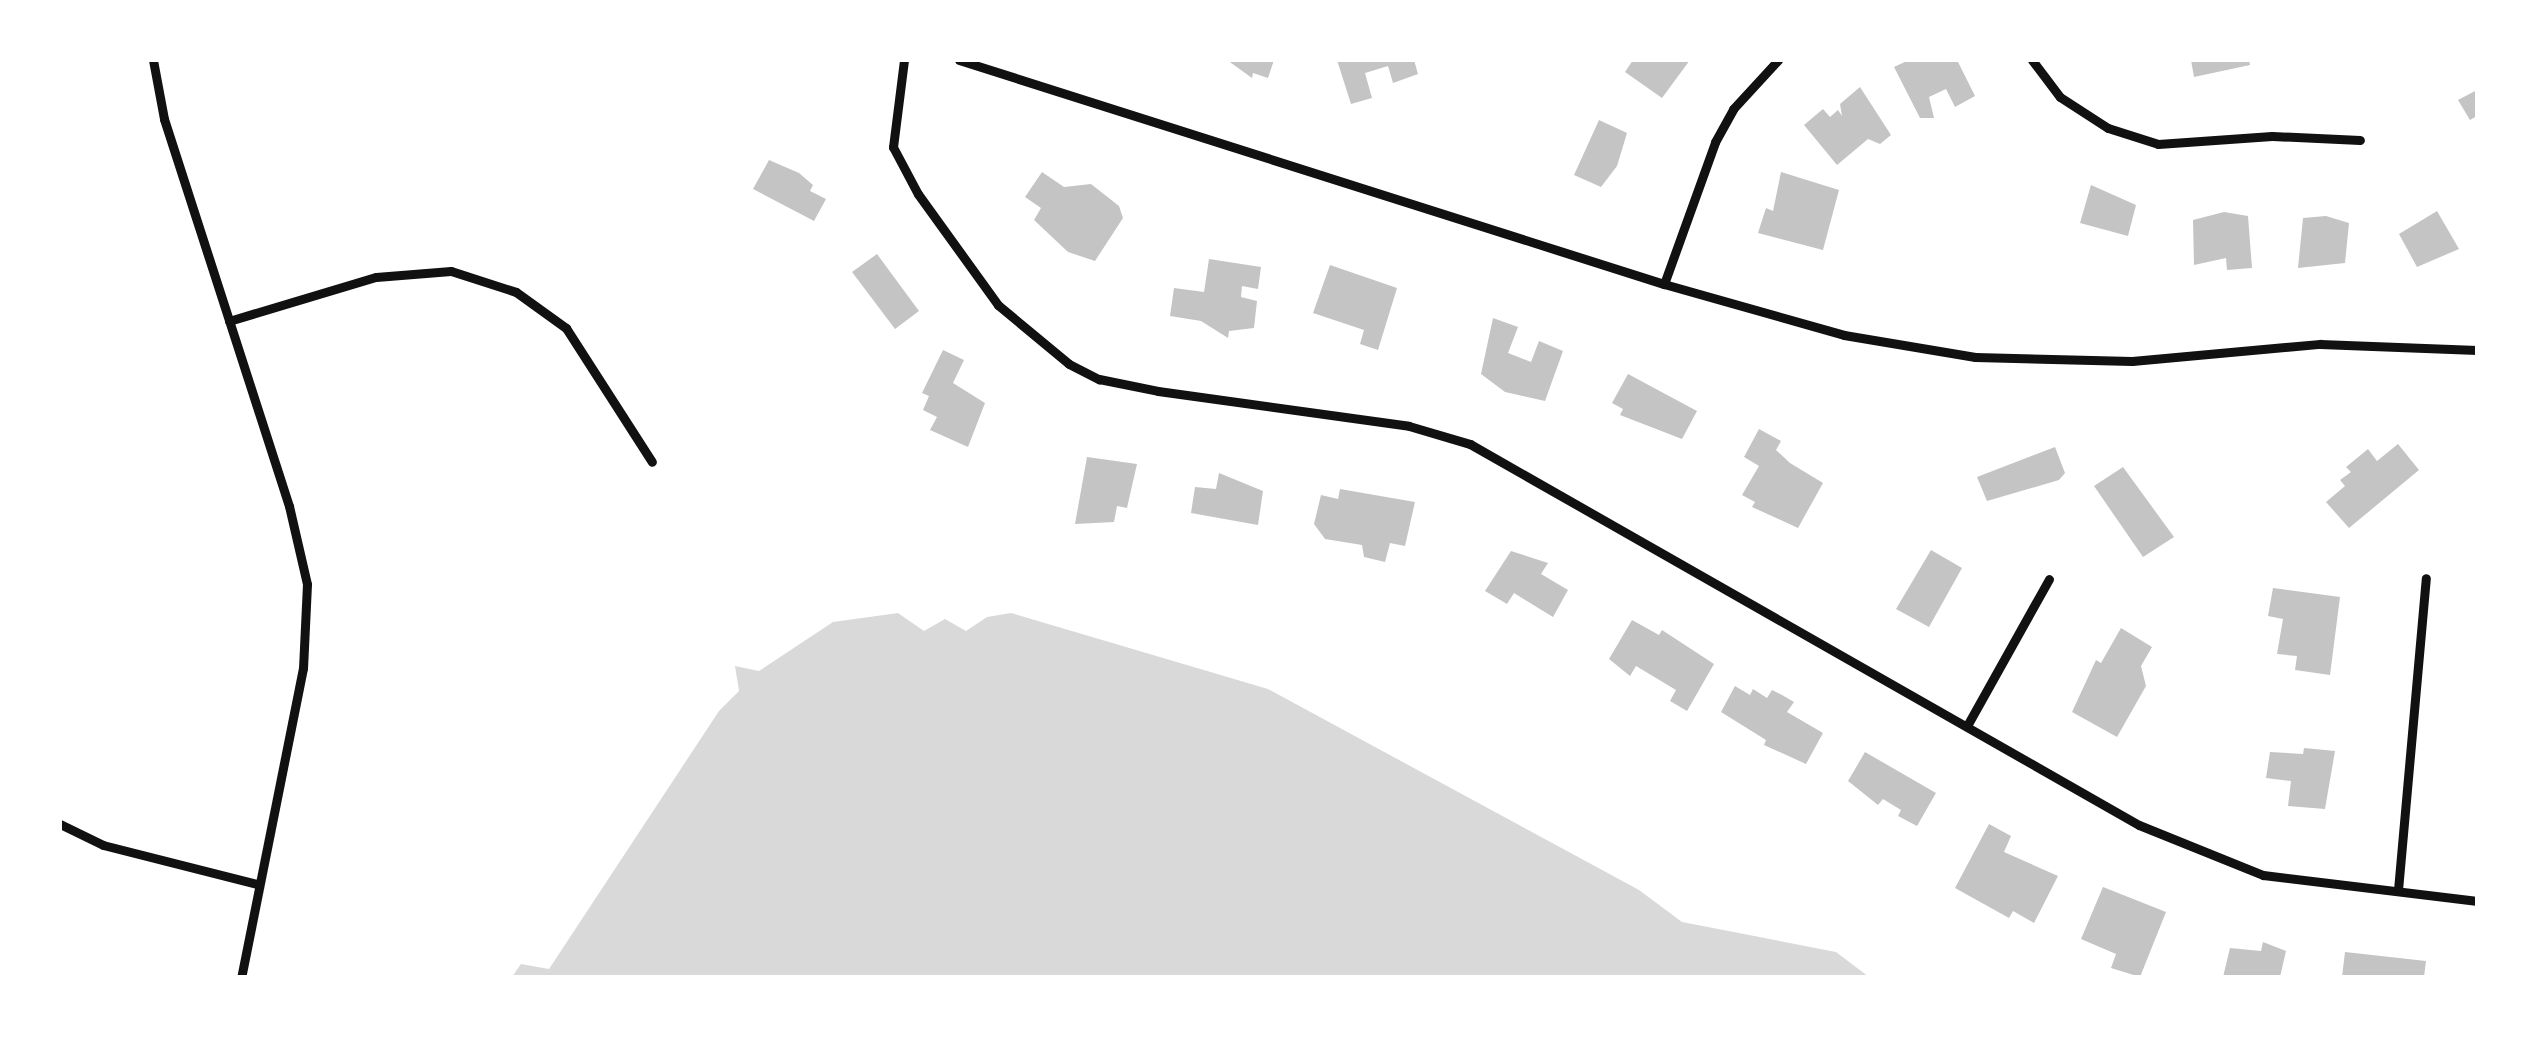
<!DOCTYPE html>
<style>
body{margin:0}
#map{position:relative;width:2537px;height:1037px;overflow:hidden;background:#fff;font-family:Poppins,sans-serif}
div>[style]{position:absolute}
.water>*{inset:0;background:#d9d9d9}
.building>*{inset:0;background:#c4c4c4}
.minor>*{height:9px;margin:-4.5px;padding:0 4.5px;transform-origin:4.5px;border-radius:4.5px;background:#111}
span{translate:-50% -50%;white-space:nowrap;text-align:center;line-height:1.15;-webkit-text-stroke:8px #fff;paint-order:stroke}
.frame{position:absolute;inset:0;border:62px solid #fff;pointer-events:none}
</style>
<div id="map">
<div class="water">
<div style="clip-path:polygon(898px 613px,924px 631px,945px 619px,966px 631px,987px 617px,1011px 613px,1268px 689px,1639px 890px,1682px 922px,1836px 952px,1869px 977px,512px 977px,521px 964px,549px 969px,719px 711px,739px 691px,735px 666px,759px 671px,833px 622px)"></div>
</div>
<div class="building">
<div style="clip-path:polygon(1227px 60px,1274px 60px,1268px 78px,1253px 73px,1252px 78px)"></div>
<div style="clip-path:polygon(1337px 60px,1414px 60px,1418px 74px,1393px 83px,1388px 66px,1365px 73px,1372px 98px,1351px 104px)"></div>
<div style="clip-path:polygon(1633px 60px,1690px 60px,1662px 98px,1625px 72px)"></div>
<div style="clip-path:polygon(1909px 60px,1957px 60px,1975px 96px,1955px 107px,1946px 89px,1929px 97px,1934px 118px,1920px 118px,1894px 67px)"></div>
<div style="clip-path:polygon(2191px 60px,2249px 60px,2250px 65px,2194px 77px)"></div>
<div style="clip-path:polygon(1860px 87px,1891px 135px,1880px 144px,1868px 139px,1837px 165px,1804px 125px,1823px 109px,1830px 117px,1838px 110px,1842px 116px,1840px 104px)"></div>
<div style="clip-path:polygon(2477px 90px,2477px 116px,2470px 120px,2458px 100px)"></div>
<div style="clip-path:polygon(1599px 120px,1627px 133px,1617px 166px,1601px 187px,1574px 175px)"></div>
<div style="clip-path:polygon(769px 160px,799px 173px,813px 185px,810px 191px,826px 199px,814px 221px,753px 189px)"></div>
<div style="clip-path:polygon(1042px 172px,1064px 187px,1091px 184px,1119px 206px,1123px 218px,1095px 261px,1068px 252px,1034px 220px,1041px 208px,1025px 197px)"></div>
<div style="clip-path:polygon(1781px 172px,1839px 190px,1823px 250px,1758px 233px,1766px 208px,1773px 211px)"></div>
<div style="clip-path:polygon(2091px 185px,2136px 205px,2128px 236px,2080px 223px)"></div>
<div style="clip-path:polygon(2437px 211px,2459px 249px,2417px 267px,2399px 234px)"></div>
<div style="clip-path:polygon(2224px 212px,2248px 216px,2252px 268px,2227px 270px,2226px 258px,2194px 265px,2193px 220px)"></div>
<div style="clip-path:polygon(2326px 216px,2349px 223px,2345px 263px,2298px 268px,2303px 218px)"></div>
<div style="clip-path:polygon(877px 254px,919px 311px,895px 329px,852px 272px)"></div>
<div style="clip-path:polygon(1209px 259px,1261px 267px,1258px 289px,1242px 286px,1241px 297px,1257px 301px,1254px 328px,1229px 331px,1228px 338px,1201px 321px,1170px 316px,1174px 288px,1204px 292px)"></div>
<div style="clip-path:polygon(1330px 265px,1397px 288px,1378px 350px,1360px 344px,1364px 330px,1313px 313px)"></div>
<div style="clip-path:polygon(1493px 318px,1518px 327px,1508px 353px,1531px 362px,1539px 341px,1563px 351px,1545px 401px,1505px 392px,1481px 374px)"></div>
<div style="clip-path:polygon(943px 350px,964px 360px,953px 383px,985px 403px,968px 447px,930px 430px,937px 417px,923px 410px,929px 396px,922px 393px)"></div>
<div style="clip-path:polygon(1628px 374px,1697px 411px,1682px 439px,1620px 415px,1623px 409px,1612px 403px)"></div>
<div style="clip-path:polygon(1759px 429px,1781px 441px,1776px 450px,1790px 463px,1823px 483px,1798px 528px,1752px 507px,1755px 502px,1742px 495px,1759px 466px,1744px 457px)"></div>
<div style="clip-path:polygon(2398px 444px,2419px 470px,2349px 528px,2326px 502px,2345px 486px,2340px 480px,2351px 472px,2346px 467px,2368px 449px,2377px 461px)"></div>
<div style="clip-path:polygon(2055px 447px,2065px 473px,2059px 480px,1987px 501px,1977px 477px)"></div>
<div style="clip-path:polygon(1087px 457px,1137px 464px,1127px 508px,1117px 506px,1114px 522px,1075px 524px)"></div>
<div style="clip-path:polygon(2123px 467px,2174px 537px,2143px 557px,2094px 486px)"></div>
<div style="clip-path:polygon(1219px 473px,1263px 491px,1258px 525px,1191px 513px,1195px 487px,1216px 489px)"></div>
<div style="clip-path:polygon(1340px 489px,1415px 502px,1405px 546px,1390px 543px,1385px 562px,1364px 557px,1362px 545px,1325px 539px,1314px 524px,1321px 495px,1338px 499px)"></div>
<div style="clip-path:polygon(1931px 550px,1962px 568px,1929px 627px,1896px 609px)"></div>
<div style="clip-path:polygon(1511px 551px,1548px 563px,1541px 574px,1568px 590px,1553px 617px,1514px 593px,1507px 604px,1485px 591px)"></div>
<div style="clip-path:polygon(2273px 588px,2340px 597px,2330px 675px,2295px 670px,2297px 656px,2277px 654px,2283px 619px,2268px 616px)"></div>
<div style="clip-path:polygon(1632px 620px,1659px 635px,1662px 630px,1714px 664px,1687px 711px,1670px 701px,1676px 690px,1636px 666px,1630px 676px,1609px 659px)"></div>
<div style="clip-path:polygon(2121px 628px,2152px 647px,2141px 666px,2146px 686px,2117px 737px,2072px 712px,2096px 660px,2101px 663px)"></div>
<div style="clip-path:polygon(1735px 686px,1750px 695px,1753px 689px,1767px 698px,1772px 690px,1782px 695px,1794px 702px,1787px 712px,1823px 733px,1806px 764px,1764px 745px,1766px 740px,1721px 712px)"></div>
<div style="clip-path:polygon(2304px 748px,2335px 751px,2325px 809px,2288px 806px,2291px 781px,2266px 778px,2270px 752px,2303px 754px)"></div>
<div style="clip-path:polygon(1865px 752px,1936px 793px,1917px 826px,1898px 816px,1901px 810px,1883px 799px,1878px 805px,1848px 781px)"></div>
<div style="clip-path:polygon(1989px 824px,2011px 836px,2004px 852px,2058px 876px,2034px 923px,2013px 911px,2009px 918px,1955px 888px)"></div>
<div style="clip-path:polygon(2103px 887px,2166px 912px,2140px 977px,2111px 968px,2116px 954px,2081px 939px)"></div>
<div style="clip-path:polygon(2263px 942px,2286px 951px,2280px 977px,2223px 977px,2230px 948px,2261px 951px)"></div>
<div style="clip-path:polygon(2345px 952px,2426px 961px,2424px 977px,2342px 977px)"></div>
</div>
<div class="minor">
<div style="left:153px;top:60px;width:60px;rotate:79.4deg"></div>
<div style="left:164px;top:119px;width:407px;rotate:72.1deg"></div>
<div style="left:289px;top:506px;width:80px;rotate:77deg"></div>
<div style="left:307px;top:584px;width:84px;rotate:92.7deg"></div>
<div style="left:303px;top:668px;width:315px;rotate:101.3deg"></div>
<div style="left:904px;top:60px;width:88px;rotate:97.2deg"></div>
<div style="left:893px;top:147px;width:53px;rotate:62deg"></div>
<div style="left:918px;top:194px;width:137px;rotate:54.2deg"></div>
<div style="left:998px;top:305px;width:92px;rotate:39.7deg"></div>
<div style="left:1069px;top:364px;width:34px;rotate:27deg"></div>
<div style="left:1099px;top:379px;width:60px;rotate:11.5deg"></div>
<div style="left:1158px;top:391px;width:253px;rotate:7.9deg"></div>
<div style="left:1409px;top:426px;width:64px;rotate:16.4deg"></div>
<div style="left:1470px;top:444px;width:770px;rotate:29.66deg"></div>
<div style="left:2139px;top:825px;width:134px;rotate:22deg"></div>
<div style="left:2263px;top:875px;width:216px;rotate:6.9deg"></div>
<div style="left:959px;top:60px;width:740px;rotate:17.63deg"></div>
<div style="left:1664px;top:284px;width:187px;rotate:15.8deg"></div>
<div style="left:1844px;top:335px;width:133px;rotate:9.5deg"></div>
<div style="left:1975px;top:357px;width:157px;rotate:1.5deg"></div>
<div style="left:2132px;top:361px;width:189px;rotate:-5.2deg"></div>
<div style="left:2320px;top:344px;width:157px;rotate:2.2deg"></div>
<div style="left:2032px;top:60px;width:46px;rotate:52.9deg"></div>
<div style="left:2060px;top:97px;width:57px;rotate:32.9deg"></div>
<div style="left:2108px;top:128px;width:52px;rotate:17.7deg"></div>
<div style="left:2158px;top:144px;width:114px;rotate:-4deg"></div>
<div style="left:2272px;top:136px;width:88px;rotate:2.6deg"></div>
<div style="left:1664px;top:284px;width:151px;rotate:-70.2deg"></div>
<div style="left:1715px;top:142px;width:38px;rotate:-61deg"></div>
<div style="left:1733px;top:109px;width:67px;rotate:-47.4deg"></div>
<div style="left:229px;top:321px;width:153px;rotate:-16.7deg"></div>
<div style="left:376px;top:277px;width:75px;rotate:-4.6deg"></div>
<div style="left:451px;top:271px;width:68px;rotate:17.9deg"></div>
<div style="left:516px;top:292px;width:62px;rotate:35.8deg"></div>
<div style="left:566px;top:328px;width:159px;rotate:57.3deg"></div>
<div style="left:1968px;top:724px;width:166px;rotate:-60.8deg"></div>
<div style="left:60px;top:824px;width:48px;rotate:26deg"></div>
<div style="left:103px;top:845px;width:159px;rotate:14.2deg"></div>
<div style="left:2398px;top:890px;width:313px;rotate:-84.9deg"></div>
</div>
<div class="frame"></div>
</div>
